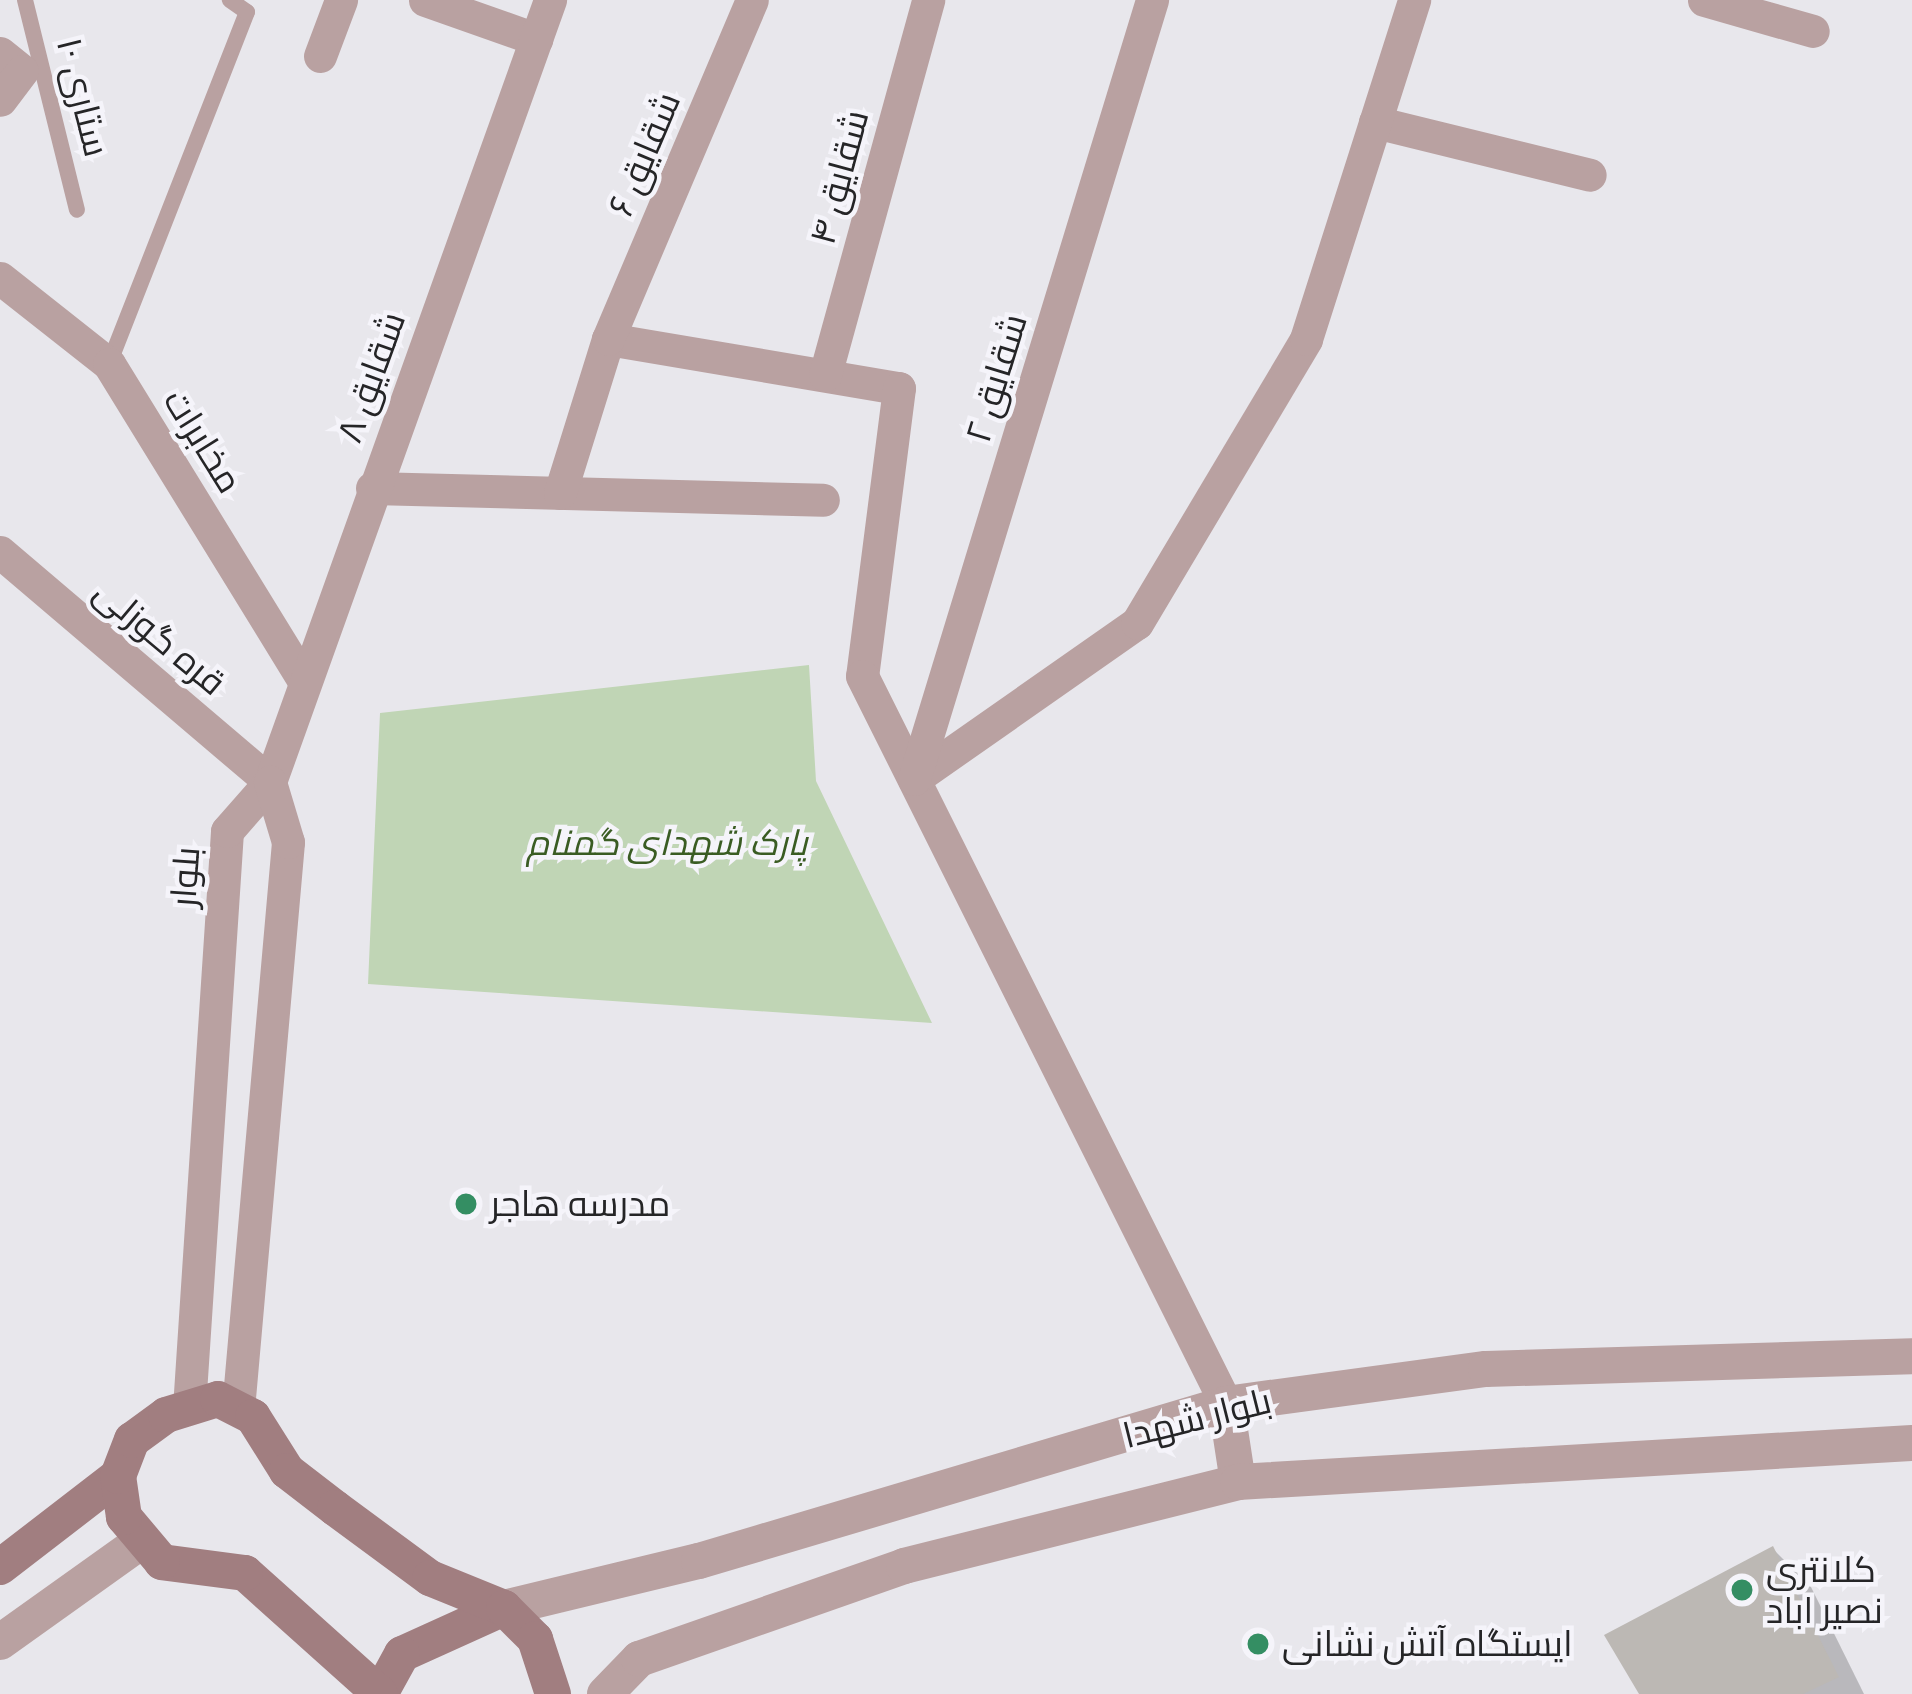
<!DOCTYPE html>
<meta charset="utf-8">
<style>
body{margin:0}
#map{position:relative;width:1912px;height:1694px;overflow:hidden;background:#e8e7ec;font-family:Georgia,Cairo,serif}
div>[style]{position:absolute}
.green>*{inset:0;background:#c0d5b5}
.shadow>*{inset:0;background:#0003}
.building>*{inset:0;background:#bcb8b4}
.service>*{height:16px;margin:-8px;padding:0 8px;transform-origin:8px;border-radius:8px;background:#b9a1a1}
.minor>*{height:33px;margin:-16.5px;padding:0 16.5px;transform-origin:16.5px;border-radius:16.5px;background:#b9a1a1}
.tertiary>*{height:36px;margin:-18px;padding:0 18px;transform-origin:18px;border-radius:18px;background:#b9a1a1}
.secondary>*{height:36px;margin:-18px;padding:0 18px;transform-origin:18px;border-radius:18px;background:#a17e80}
.dots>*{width:33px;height:33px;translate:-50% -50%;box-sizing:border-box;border:6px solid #f5f4fa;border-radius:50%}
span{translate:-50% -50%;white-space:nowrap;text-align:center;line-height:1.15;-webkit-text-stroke:9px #f5f4fa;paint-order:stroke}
.street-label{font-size:36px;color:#252527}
.park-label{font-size:36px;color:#3a5c23;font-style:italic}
.poi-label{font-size:36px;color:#252527}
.left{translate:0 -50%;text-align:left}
</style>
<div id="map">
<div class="green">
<div style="clip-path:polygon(809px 665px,816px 781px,932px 1023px,368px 984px,380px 713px)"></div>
</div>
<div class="shadow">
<div style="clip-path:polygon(1773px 1549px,1811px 1587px,1864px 1694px,1642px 1694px)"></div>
</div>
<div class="building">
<div style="clip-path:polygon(1773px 1546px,1839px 1677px,1803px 1694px,1639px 1694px,1604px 1635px)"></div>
</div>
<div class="service">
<div style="left:25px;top:0;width:216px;rotate:76.1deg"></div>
<div style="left:109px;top:364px;width:378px;rotate:-68.6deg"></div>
<div style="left:247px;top:12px;width:21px;rotate:-145deg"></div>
</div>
<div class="minor">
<div style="left:425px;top:0;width:118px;rotate:19.4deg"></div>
<div style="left:1704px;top:0;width:113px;rotate:15.9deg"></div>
<div style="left:0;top:53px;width:28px;rotate:39deg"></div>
<div style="left:22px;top:71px;width:36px;rotate:127deg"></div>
<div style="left:320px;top:56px;width:60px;rotate:-69.4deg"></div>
<div style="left:1375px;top:122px;width:221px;rotate:13.8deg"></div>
<div style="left:0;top:278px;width:139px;rotate:38.3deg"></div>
<div style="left:109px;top:364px;width:369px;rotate:58.4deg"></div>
<div style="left:608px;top:339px;width:295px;rotate:9.6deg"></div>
<div style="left:899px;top:388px;width:290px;rotate:97.3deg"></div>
<div style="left:862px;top:676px;width:814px;rotate:63.43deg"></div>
<div style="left:825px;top:375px;width:389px;rotate:-74.6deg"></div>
<div style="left:372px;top:488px;width:451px;rotate:1.5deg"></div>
<div style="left:560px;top:493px;width:161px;rotate:-72.7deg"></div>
<div style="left:608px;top:339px;width:368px;rotate:-67deg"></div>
<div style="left:0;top:552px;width:355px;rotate:40.4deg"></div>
<div style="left:914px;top:779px;width:272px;rotate:-35deg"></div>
<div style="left:1137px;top:623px;width:330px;rotate:-59.2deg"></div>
<div style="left:1306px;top:339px;width:356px;rotate:-72.3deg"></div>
<div style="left:914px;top:779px;width:815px;rotate:-73.01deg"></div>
<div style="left:189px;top:1408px;width:578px;rotate:-86.23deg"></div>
<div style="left:227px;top:831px;width:65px;rotate:-48.7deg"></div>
<div style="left:270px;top:782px;width:831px;rotate:-70.3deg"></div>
<div style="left:238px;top:1409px;width:569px;rotate:-84.96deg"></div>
<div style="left:288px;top:842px;width:63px;rotate:-106.7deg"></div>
</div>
<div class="tertiary">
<div style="left:1226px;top:1404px;width:79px;rotate:81.3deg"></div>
<div style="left:504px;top:1608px;width:201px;rotate:-13.6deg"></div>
<div style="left:699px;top:1561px;width:550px;rotate:-16.59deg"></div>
<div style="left:1226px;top:1404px;width:262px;rotate:-7.7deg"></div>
<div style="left:1486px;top:1369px;width:426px;rotate:-1.7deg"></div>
<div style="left:0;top:1642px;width:172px;rotate:-35.5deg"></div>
<div style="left:605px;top:1694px;width:49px;rotate:-45.8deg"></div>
<div style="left:639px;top:1659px;width:281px;rotate:-19.3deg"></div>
<div style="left:904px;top:1566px;width:344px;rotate:-14.1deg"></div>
<div style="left:1238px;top:1482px;width:675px;rotate:-3.31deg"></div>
</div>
<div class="secondary">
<div style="left:0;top:1567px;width:149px;rotate:-37.6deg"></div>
<div style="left:504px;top:1608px;width:112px;rotate:155.7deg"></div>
<div style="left:402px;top:1654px;width:46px;rotate:118.8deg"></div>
<div style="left:380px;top:1694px;width:181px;rotate:-138.1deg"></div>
<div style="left:245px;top:1573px;width:84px;rotate:-172.5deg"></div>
<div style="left:162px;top:1562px;width:59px;rotate:-130.2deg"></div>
<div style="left:124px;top:1517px;width:41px;rotate:-98.3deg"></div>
<div style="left:118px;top:1476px;width:39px;rotate:-69deg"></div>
<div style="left:132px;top:1440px;width:42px;rotate:-36.3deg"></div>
<div style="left:166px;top:1415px;width:54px;rotate:-17.1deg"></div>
<div style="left:218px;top:1399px;width:39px;rotate:27deg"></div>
<div style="left:253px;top:1417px;width:64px;rotate:57.8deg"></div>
<div style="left:287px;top:1471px;width:61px;rotate:37.6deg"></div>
<div style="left:335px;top:1508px;width:118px;rotate:36.4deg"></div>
<div style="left:430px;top:1578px;width:80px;rotate:22.1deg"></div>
<div style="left:504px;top:1608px;width:44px;rotate:45deg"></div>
<div style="left:535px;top:1639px;width:58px;rotate:71.9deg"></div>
</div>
<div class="dots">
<div style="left:466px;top:1204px;background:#348e63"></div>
<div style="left:1742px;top:1590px;background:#348e63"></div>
<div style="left:1258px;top:1644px;background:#348e63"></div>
</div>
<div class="street-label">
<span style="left:83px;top:97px;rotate:76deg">ستاری ۱۰</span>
<span style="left:644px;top:154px;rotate:-67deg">شقایق ۶</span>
<span style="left:839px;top:177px;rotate:-75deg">شقایق ۴</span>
<span style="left:371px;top:377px;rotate:-70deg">شقایق ۸</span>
<span style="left:996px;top:378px;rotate:-73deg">شقایق ۲</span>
<span style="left:203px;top:441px;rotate:58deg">مخابرات</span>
<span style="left:160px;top:637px;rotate:40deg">قره گوزلی</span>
<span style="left:185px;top:877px;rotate:-86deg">بلوار</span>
<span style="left:1197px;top:1418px;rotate:-14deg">بلوار شهدا</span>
</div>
<div class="park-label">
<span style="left:667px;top:843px">پارک شهدای گمنام</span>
</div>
<div class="poi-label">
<span class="left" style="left:490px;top:1204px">مدرسه هاجر</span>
<span class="left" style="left:1766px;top:1590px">کلانتری<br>نصیر اباد</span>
<span class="left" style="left:1282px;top:1644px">ایستگاه آتش نشانی</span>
</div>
</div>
